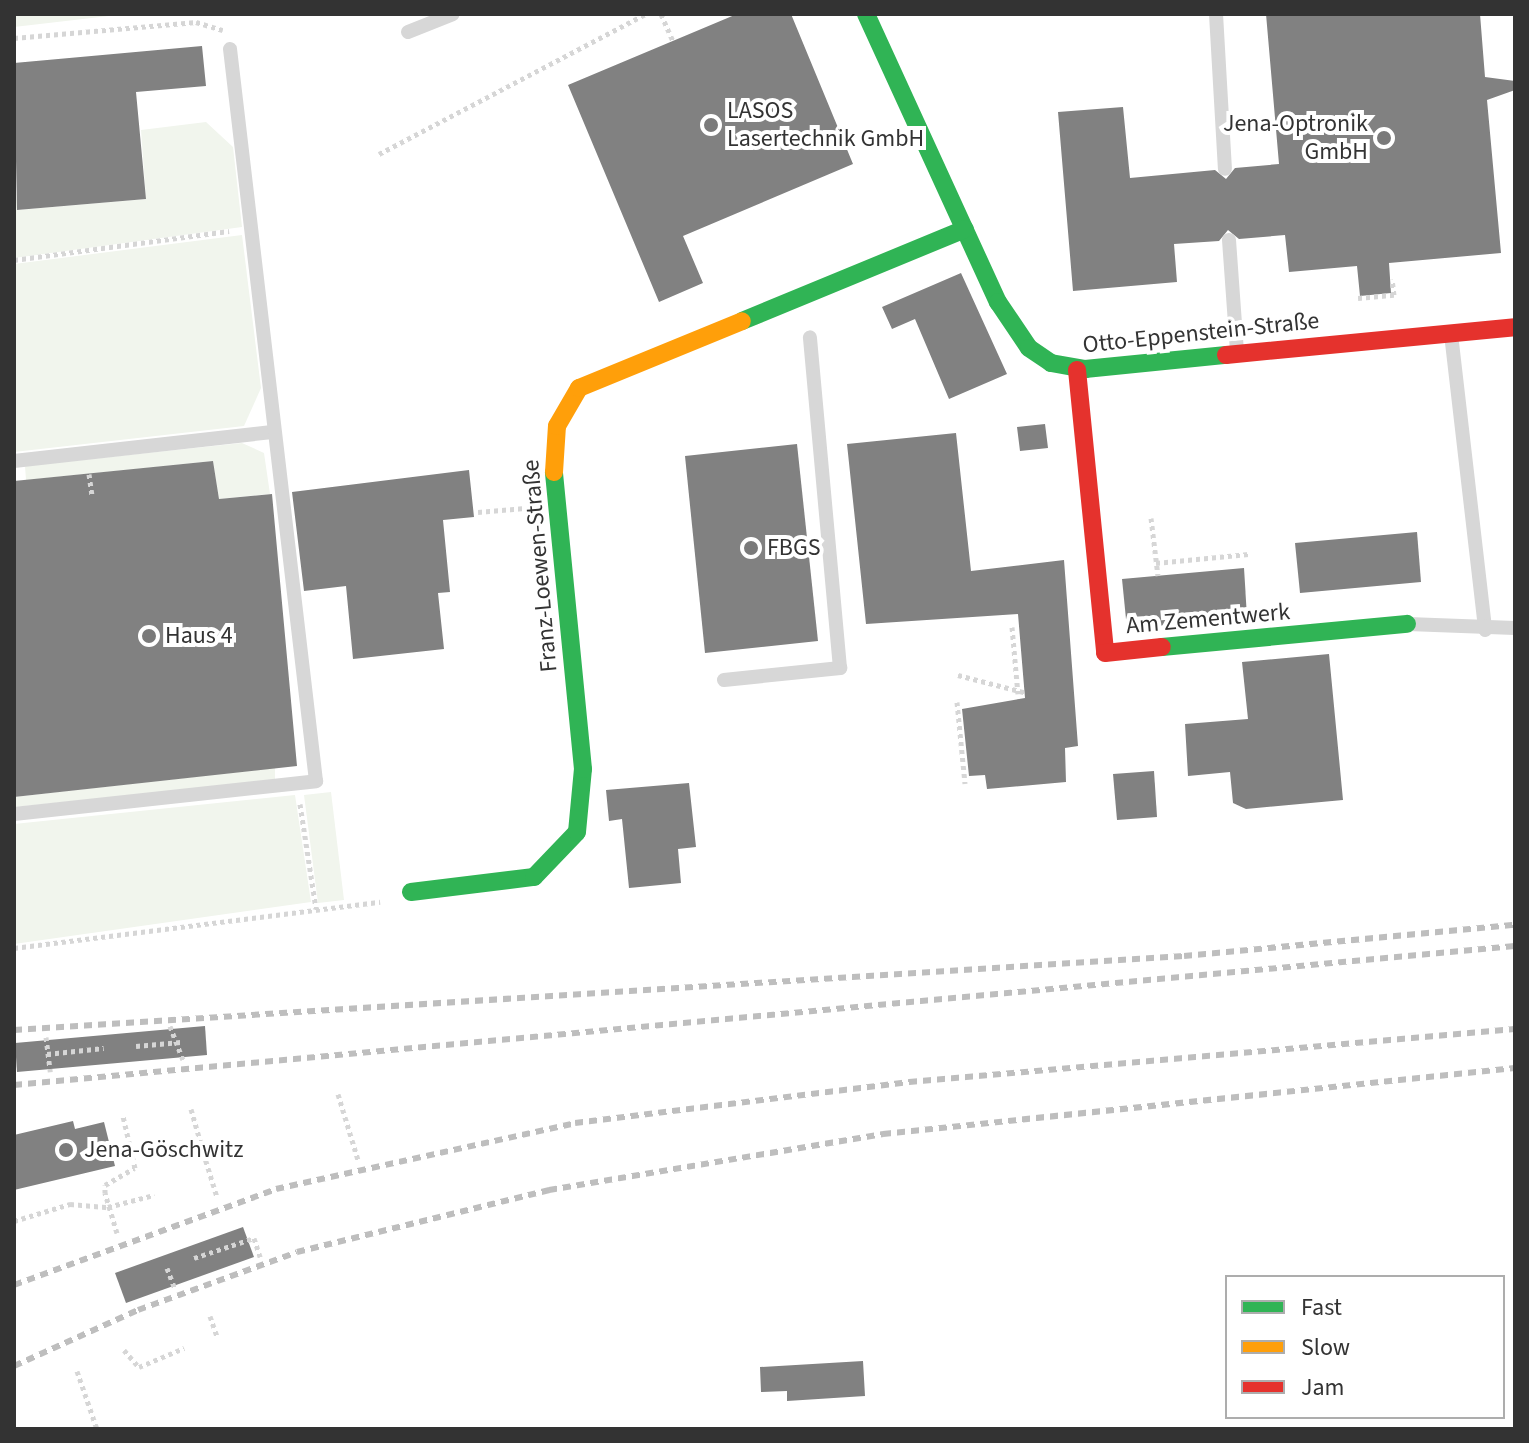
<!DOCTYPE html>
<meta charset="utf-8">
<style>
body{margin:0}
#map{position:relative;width:1529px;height:1443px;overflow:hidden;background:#fff;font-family:"Source Sans 3",sans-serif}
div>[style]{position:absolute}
.green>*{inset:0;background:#f1f5ed}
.building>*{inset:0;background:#818181}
.path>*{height:5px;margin-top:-2.5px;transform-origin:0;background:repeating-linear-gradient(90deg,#d6d6d6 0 4px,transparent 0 8px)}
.lane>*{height:14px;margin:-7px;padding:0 7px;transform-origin:7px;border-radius:7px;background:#d7d7d7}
.fast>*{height:18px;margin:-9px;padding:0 9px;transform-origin:9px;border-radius:9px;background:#30b455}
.slow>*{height:18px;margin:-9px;padding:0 9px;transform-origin:9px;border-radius:9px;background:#ff9f0a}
.jam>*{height:18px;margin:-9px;padding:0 9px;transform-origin:9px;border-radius:9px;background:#e5322d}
.rail>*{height:6px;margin-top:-3px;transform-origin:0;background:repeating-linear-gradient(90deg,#bebebe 0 8px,transparent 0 14px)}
.dots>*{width:22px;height:22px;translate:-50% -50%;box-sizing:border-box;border:4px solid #fff;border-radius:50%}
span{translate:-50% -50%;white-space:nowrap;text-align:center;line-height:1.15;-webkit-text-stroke:8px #fff;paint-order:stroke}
.poi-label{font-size:24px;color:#333}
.left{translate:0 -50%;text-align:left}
.right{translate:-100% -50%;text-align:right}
.street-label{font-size:24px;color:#333}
.frame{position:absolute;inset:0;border:16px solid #333;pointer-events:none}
.legend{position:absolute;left:1225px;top:1275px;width:280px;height:144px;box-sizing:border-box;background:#fff;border:2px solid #adadad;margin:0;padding:10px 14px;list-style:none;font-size:24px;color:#333}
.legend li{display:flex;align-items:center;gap:16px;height:40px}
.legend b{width:40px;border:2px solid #adadad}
</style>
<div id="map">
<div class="green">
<div style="clip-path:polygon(14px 14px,126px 14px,14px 27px)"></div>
<div style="clip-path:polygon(206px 122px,233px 147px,242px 227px,14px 258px,14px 174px,18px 210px,146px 199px,141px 130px)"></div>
<div style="clip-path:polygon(242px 235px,261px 388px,244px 426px,14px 452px,14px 264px)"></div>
<div style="clip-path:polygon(242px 443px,264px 453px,270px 494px,219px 499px,213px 461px,26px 480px,25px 466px)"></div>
<div style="clip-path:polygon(275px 768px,275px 781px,14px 807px,14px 797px)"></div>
<div style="clip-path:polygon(331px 792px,344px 900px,318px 903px,304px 795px)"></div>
<div style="clip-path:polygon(295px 795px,311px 902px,14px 944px,14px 824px)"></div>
</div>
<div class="building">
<div style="clip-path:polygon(737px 14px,791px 14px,853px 164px,683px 236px,703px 283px,659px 302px,568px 85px)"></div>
<div style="clip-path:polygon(1266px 14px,1480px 14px,1485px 77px,1515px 81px,1515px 90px,1487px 100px,1501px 253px,1389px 263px,1391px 293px,1360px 296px,1357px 266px,1289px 272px,1285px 235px,1239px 239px,1228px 230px,1219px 241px,1174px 244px,1177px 282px,1073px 291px,1058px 112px,1123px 107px,1130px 178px,1215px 170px,1226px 179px,1235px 168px,1279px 164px)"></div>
<div style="clip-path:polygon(202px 46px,206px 86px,136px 92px,146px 199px,17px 210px,14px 63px)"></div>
<div style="clip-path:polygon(961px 273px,1007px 374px,949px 399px,915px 319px,892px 329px,882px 307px)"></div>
<div style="clip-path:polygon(1045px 424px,1048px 448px,1020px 451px,1017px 427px)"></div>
<div style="clip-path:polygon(956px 433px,971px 571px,1064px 560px,1078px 746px,1065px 748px,1066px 782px,987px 789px,985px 775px,969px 776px,962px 709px,1025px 698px,1018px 614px,866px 624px,847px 444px)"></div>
<div style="clip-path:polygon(797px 444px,818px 641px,705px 653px,685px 456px)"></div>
<div style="clip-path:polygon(213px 461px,219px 499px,272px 494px,297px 766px,14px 797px,14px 481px)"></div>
<div style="clip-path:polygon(469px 470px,474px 517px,443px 520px,450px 592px,438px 593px,444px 649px,353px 659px,346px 586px,304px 591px,292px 492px)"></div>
<div style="clip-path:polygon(1417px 532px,1421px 582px,1300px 593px,1295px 543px)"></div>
<div style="clip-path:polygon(1244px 568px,1247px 617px,1127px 629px,1122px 579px)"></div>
<div style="clip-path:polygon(1329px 654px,1343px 800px,1246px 809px,1233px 803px,1230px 772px,1188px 776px,1185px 724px,1248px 719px,1242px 662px)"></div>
<div style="clip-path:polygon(1154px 771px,1157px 817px,1117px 820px,1113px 774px)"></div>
<div style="clip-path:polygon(689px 783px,696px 847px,678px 849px,681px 883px,629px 888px,622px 819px,609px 821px,606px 790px)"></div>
<div style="clip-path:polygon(205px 1026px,207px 1055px,17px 1072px,15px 1043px)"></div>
<div style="clip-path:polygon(73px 1121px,75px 1129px,104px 1122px,115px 1166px,14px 1190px,14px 1135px)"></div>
<div style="clip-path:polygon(243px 1227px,254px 1257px,126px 1303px,115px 1273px)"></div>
<div style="clip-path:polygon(863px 1361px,865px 1396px,787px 1401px,787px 1391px,761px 1392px,760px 1367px)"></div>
</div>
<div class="path">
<div style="left:661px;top:14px;width:30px;rotate:66deg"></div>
<div style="left:14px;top:38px;width:183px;rotate:-5deg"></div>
<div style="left:196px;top:22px;width:28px;rotate:17deg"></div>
<div style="left:379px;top:154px;width:301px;rotate:-27.7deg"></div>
<div style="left:14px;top:260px;width:217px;rotate:-7.7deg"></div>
<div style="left:1358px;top:298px;width:36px;rotate:-5deg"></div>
<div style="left:1394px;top:295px;width:16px;rotate:-97deg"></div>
<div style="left:89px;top:474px;width:22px;rotate:82deg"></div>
<div style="left:478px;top:512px;width:47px;rotate:-4.9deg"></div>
<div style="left:1151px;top:518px;width:58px;rotate:83.1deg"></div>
<div style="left:1156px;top:563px;width:93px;rotate:-5.5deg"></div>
<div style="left:1012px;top:627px;width:67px;rotate:84.9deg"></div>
<div style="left:958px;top:675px;width:71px;rotate:14.6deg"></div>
<div style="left:957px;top:702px;width:82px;rotate:84.4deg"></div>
<div style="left:300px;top:804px;width:106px;rotate:81.3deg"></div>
<div style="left:14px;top:948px;width:369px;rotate:-7.2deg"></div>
<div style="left:170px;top:1026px;width:36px;rotate:69deg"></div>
<div style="left:46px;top:1037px;width:35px;rotate:83deg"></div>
<div style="left:136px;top:1046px;width:45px;rotate:-5.1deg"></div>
<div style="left:47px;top:1054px;width:57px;rotate:-6deg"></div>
<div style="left:338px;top:1094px;width:69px;rotate:73.1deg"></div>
<div style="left:191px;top:1109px;width:37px;rotate:74deg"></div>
<div style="left:172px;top:1153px;width:30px;rotate:-15deg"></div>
<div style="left:201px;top:1145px;width:54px;rotate:72.9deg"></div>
<div style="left:14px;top:1221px;width:59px;rotate:-16.9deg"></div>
<div style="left:70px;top:1204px;width:38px;rotate:5deg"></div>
<div style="left:108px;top:1207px;width:48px;rotate:-14.6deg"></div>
<div style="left:117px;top:1233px;width:42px;rotate:-106.7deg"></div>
<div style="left:105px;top:1193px;width:8px;rotate:-90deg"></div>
<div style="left:105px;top:1185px;width:34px;rotate:-30deg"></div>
<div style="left:135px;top:1168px;width:53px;rotate:-103deg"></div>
<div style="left:194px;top:1258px;width:63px;rotate:-18.4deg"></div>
<div style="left:254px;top:1238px;width:20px;rotate:72deg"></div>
<div style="left:167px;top:1268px;width:22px;rotate:69deg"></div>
<div style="left:210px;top:1316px;width:21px;rotate:71deg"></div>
<div style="left:124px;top:1350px;width:23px;rotate:49deg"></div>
<div style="left:139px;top:1367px;width:49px;rotate:-22.9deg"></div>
<div style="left:77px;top:1371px;width:61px;rotate:71deg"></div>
</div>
<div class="lane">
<div style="left:1216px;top:14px;width:155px;rotate:86.7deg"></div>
<div style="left:408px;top:32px;width:48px;rotate:-21.8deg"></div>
<div style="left:1229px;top:240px;width:111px;rotate:85.9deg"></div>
<div style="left:1451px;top:334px;width:298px;rotate:83.4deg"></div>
<div style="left:14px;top:461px;width:262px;rotate:-6.4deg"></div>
<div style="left:1408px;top:624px;width:107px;rotate:2.1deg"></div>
<div style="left:724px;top:680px;width:117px;rotate:-5.9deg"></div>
<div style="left:840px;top:668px;width:332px;rotate:-95.2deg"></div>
<div style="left:14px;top:814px;width:304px;rotate:-6.2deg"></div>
<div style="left:316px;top:781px;width:737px;rotate:-96.7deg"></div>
</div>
<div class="fast">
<div style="left:866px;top:14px;width:317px;rotate:65.4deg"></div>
<div style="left:998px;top:302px;width:55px;rotate:56deg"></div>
<div style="left:1029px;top:348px;width:27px;rotate:34deg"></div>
<div style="left:1051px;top:363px;width:35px;rotate:10deg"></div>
<div style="left:1085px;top:369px;width:142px;rotate:-5.7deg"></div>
<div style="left:742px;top:321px;width:241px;rotate:-22.4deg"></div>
<div style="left:1162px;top:647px;width:246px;rotate:-5.4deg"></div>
<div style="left:411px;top:892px;width:124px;rotate:-7deg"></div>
<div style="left:534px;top:877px;width:62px;rotate:-46.3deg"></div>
<div style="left:577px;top:832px;width:63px;rotate:-84.6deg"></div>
<div style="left:583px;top:769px;width:298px;rotate:-95.6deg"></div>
</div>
<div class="slow">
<div style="left:554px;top:472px;width:46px;rotate:-86.3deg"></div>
<div style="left:557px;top:426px;width:44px;rotate:-59.9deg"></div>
<div style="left:579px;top:388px;width:176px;rotate:-22.3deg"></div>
</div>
<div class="jam">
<div style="left:1226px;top:355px;width:290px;rotate:-5.5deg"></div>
<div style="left:1077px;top:370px;width:284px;rotate:84.3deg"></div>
<div style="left:1105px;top:653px;width:57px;rotate:-6deg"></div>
</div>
<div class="rail">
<div style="left:14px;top:1030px;width:1172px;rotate:-3.62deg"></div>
<div style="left:1184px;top:956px;width:332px;rotate:-5.4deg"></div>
<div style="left:14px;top:1085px;width:1507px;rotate:-5.29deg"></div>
<div style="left:14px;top:1285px;width:279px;rotate:-20.1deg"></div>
<div style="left:276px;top:1189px;width:306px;rotate:-12.4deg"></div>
<div style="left:575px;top:1123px;width:337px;rotate:-7deg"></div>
<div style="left:909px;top:1082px;width:608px;rotate:-5deg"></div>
<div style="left:14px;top:1366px;width:136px;rotate:-24.3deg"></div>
<div style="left:138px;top:1310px;width:169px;rotate:-20deg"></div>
<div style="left:297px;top:1252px;width:260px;rotate:-13.8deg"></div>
<div style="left:549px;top:1190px;width:339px;rotate:-9.5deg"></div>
<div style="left:883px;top:1134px;width:635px;rotate:-5.96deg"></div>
</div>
<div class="dots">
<div style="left:711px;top:125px;background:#7a7a7a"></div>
<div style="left:1384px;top:138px;background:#7a7a7a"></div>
<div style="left:751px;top:548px;background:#7a7a7a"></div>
<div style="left:149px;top:636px;background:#7a7a7a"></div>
<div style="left:66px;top:1150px;background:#7a7a7a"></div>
</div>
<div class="poi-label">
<span class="left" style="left:727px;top:125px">LASOS<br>Lasertechnik GmbH</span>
<span class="right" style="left:1368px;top:138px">Jena-Optronik<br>GmbH</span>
<span class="left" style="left:767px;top:548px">FBGS</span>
<span class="left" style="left:165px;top:636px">Haus 4</span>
<span class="left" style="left:84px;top:1150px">Jena-Göschwitz</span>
</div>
<div class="street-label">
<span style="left:1201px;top:333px;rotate:-6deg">Otto-Eppenstein-Straße</span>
<span style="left:540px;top:566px;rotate:-95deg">Franz-Loewen-Straße</span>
<span style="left:1208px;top:619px;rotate:-5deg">Am Zementwerk</span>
</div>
<div class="frame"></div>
<ul class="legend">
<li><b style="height:10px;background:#30b455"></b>Fast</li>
<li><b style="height:10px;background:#ff9f0a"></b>Slow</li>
<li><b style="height:10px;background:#e5322d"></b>Jam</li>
</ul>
</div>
